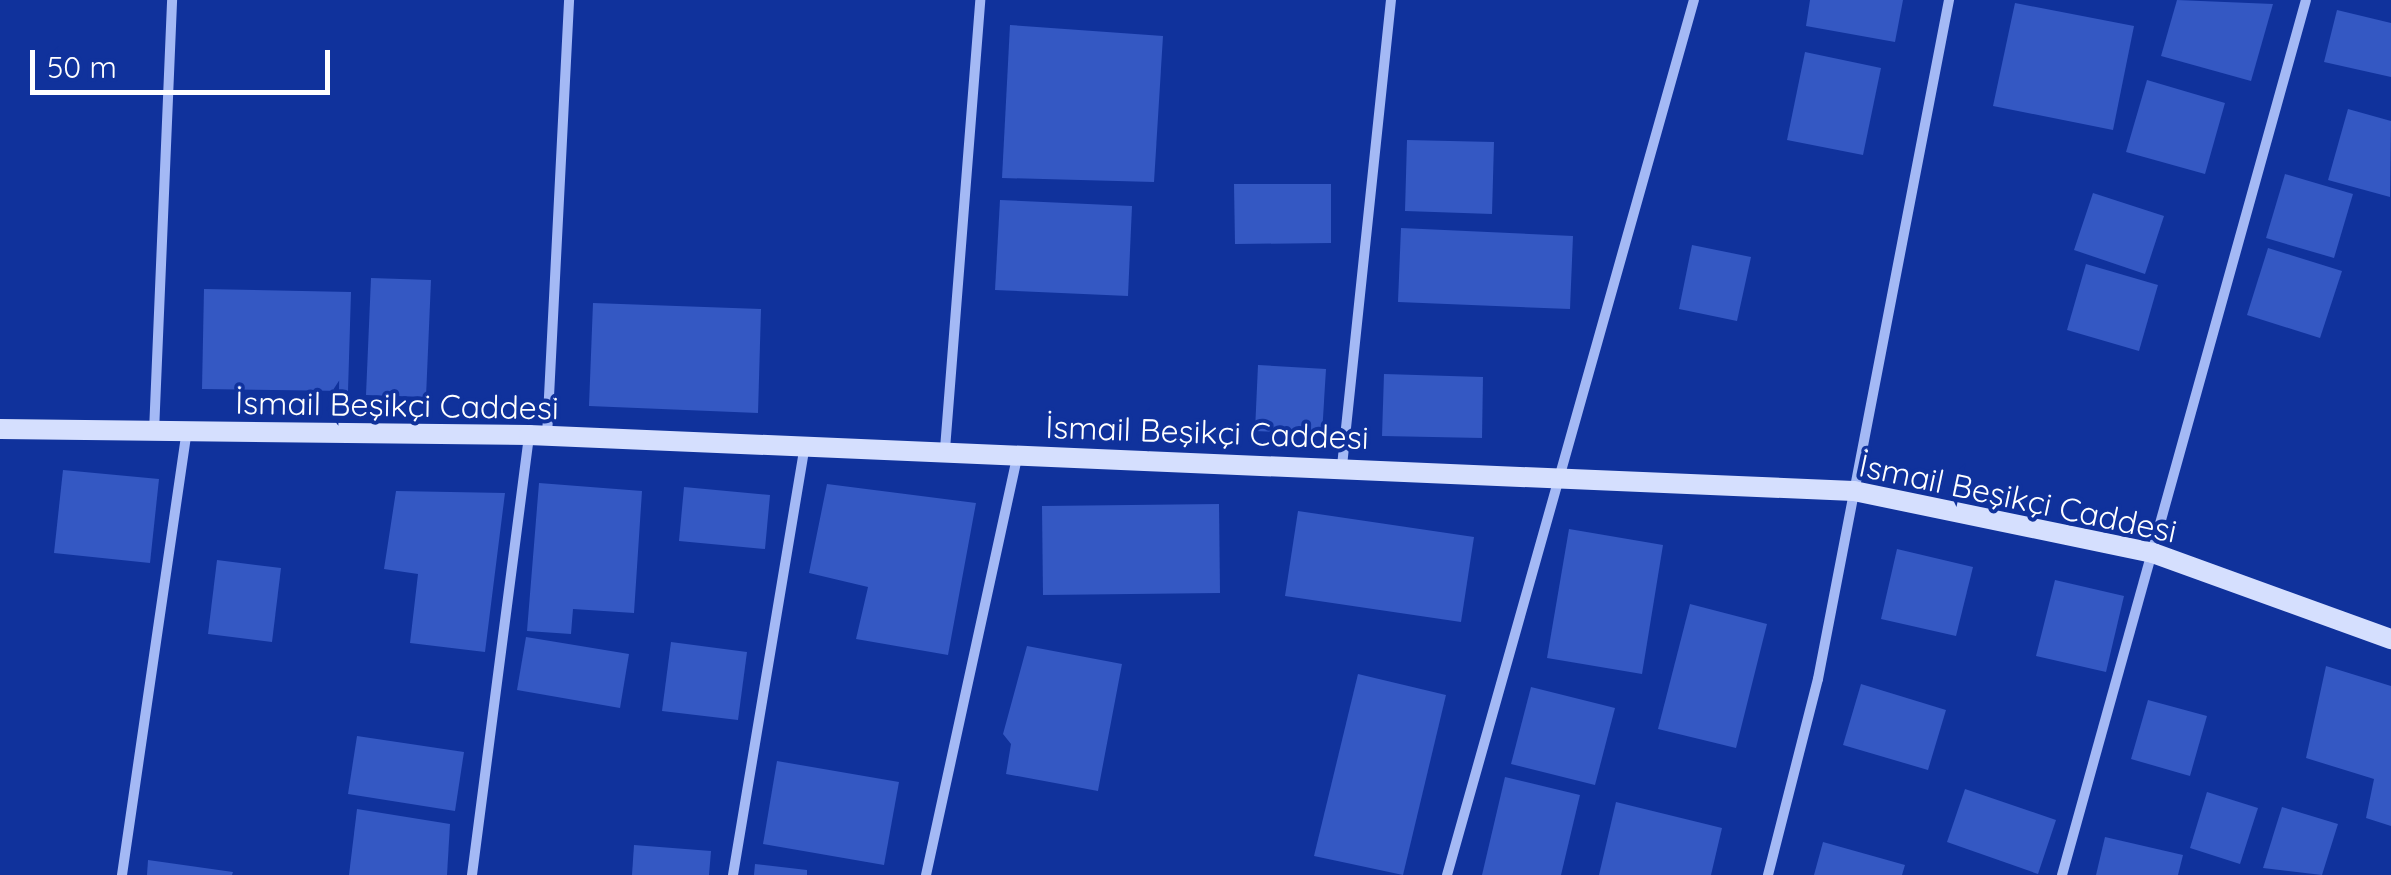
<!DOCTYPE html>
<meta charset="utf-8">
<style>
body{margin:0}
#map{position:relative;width:2391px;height:875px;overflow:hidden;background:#10329c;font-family:Quicksand,sans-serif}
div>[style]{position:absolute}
.building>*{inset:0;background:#3458c3}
.street>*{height:10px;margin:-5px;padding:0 5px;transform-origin:5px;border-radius:5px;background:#a4b9f5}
.secondary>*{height:20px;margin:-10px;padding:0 10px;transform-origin:10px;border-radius:10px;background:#d5dffe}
span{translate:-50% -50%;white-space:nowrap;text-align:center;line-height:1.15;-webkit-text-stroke:8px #10329c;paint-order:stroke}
.street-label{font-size:32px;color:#fff}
.scale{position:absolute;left:30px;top:50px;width:300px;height:45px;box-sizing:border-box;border:5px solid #fff;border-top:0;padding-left:12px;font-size:30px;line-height:35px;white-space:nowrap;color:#fff;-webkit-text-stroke:8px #10329c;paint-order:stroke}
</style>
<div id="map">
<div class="building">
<div style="clip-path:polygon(1810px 0,1903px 0,1895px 42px,1806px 26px)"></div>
<div style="clip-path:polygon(2177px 0,2273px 4px,2251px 81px,2161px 56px)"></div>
<div style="clip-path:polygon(2015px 3px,2134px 26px,2113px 130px,1993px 106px)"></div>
<div style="clip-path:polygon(2337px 10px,2391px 23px,2391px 77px,2324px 62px)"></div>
<div style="clip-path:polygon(1010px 25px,1163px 36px,1154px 182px,1002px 178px)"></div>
<div style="clip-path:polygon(1805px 52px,1881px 68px,1863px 155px,1787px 140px)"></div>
<div style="clip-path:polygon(2147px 80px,2225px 103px,2205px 174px,2126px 152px)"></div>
<div style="clip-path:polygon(2348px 109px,2391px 121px,2390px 197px,2328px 180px)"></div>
<div style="clip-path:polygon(1407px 140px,1494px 142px,1492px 214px,1405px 211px)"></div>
<div style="clip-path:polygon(2285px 174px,2353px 194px,2334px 258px,2266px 238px)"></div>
<div style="clip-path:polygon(1234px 184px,1331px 184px,1331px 243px,1235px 244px)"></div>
<div style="clip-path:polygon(2093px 193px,2164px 216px,2145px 274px,2074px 250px)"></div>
<div style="clip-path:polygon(1000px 200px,1132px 206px,1128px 296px,995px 290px)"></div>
<div style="clip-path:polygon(1401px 228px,1573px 236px,1570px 309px,1398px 302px)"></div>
<div style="clip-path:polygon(1692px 245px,1751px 257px,1737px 321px,1679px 309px)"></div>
<div style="clip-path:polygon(2268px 248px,2342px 271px,2320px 338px,2247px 315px)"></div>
<div style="clip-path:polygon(2086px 264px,2158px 285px,2139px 351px,2067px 330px)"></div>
<div style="clip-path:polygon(371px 278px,431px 280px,426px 397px,366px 395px)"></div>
<div style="clip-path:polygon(204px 289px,351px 292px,348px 391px,202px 389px)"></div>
<div style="clip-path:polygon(593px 303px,761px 309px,758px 413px,589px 406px)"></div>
<div style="clip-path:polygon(1258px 365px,1326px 369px,1322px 434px,1255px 431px)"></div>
<div style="clip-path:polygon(1384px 374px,1483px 377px,1482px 438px,1382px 436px)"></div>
<div style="clip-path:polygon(63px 470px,159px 479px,150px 563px,54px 553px)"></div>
<div style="clip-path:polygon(539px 483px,642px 491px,634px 613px,573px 609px,571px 634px,527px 631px)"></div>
<div style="clip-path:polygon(827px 484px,976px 503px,948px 655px,856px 639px,868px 587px,809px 573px)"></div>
<div style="clip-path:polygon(684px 487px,770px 495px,765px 549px,679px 541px)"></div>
<div style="clip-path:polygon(396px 491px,505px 493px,485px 652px,410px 643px,418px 574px,384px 569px)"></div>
<div style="clip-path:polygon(1219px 504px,1220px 593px,1043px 595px,1042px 506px)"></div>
<div style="clip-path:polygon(1298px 511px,1474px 537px,1461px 622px,1285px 596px)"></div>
<div style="clip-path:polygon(1569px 529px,1663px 545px,1642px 674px,1547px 658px)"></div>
<div style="clip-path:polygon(1897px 549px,1973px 567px,1956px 636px,1881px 619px)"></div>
<div style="clip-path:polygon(217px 560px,281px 568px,272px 642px,208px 634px)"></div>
<div style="clip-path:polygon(2055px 580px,2124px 596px,2106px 672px,2036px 656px)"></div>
<div style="clip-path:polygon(1690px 604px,1767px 624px,1736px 748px,1658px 729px)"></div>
<div style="clip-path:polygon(526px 637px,629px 654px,620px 708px,517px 690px)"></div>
<div style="clip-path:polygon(671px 642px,747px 652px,738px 720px,662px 711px)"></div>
<div style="clip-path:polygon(1027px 646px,1122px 664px,1098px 791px,1006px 774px,1011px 744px,1003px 734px)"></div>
<div style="clip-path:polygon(2326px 666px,2391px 686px,2391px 826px,2366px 818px,2374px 779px,2306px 758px)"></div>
<div style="clip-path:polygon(1358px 674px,1446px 695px,1403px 875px,1314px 856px)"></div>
<div style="clip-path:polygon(1861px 684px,1946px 710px,1928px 770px,1843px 745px)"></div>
<div style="clip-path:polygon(1531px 687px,1615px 708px,1595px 785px,1511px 764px)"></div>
<div style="clip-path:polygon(2148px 700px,2207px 716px,2190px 776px,2131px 759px)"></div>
<div style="clip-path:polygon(357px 736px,464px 752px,455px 811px,348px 794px)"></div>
<div style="clip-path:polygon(777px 761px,899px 782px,884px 865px,763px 844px)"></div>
<div style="clip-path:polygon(1505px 777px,1580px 795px,1561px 875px,1482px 875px)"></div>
<div style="clip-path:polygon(1965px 789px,2056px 820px,2038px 874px,1947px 842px)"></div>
<div style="clip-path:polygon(2207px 792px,2258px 808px,2240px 864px,2190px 848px)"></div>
<div style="clip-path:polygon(1616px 802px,1722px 828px,1711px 875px,1599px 875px)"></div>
<div style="clip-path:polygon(2282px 807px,2338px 824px,2322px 875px,2263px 868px)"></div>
<div style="clip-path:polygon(357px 809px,450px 824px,447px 875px,349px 875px)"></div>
<div style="clip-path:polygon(2105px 837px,2183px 855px,2178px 875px,2096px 875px)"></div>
<div style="clip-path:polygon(1823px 842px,1905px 865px,1902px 875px,1814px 875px)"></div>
<div style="clip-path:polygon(634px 845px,711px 851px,709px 875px,632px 875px)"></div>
<div style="clip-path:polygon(148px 860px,233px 872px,232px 875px,147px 875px)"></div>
<div style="clip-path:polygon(755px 864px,807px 870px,807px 875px,754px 875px)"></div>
</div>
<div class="street">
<div style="left:154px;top:432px;width:432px;rotate:-87.6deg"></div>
<div style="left:547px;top:436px;width:437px;rotate:-87.1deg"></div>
<div style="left:945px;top:449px;width:450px;rotate:-85.5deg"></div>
<div style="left:1342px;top:466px;width:469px;rotate:-84deg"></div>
<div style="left:122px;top:875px;width:448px;rotate:-81.7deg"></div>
<div style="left:472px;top:875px;width:444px;rotate:-82.6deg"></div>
<div style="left:733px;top:875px;width:434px;rotate:-80.5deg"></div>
<div style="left:926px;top:875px;width:429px;rotate:-77.7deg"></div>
<div style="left:1447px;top:875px;width:909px;rotate:-74.24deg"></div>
<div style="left:1768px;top:875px;width:202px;rotate:-75.7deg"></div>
<div style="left:1818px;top:679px;width:692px;rotate:-79.08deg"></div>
<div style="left:2062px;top:875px;width:908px;rotate:-74.42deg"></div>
</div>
<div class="secondary">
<div style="left:0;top:429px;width:529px;rotate:0.65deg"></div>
<div style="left:529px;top:435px;width:1326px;rotate:2.42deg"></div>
<div style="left:1854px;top:491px;width:305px;rotate:11.7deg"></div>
<div style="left:2153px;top:553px;width:253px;rotate:19.9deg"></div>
</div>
<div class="street-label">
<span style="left:397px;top:405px;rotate:1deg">İsmail Beşikçi Caddesi</span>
<span style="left:1207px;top:432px;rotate:2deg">İsmail Beşikçi Caddesi</span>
<span style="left:2018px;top:498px;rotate:12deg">İsmail Beşikçi Caddesi</span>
</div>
<div class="scale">50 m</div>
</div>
